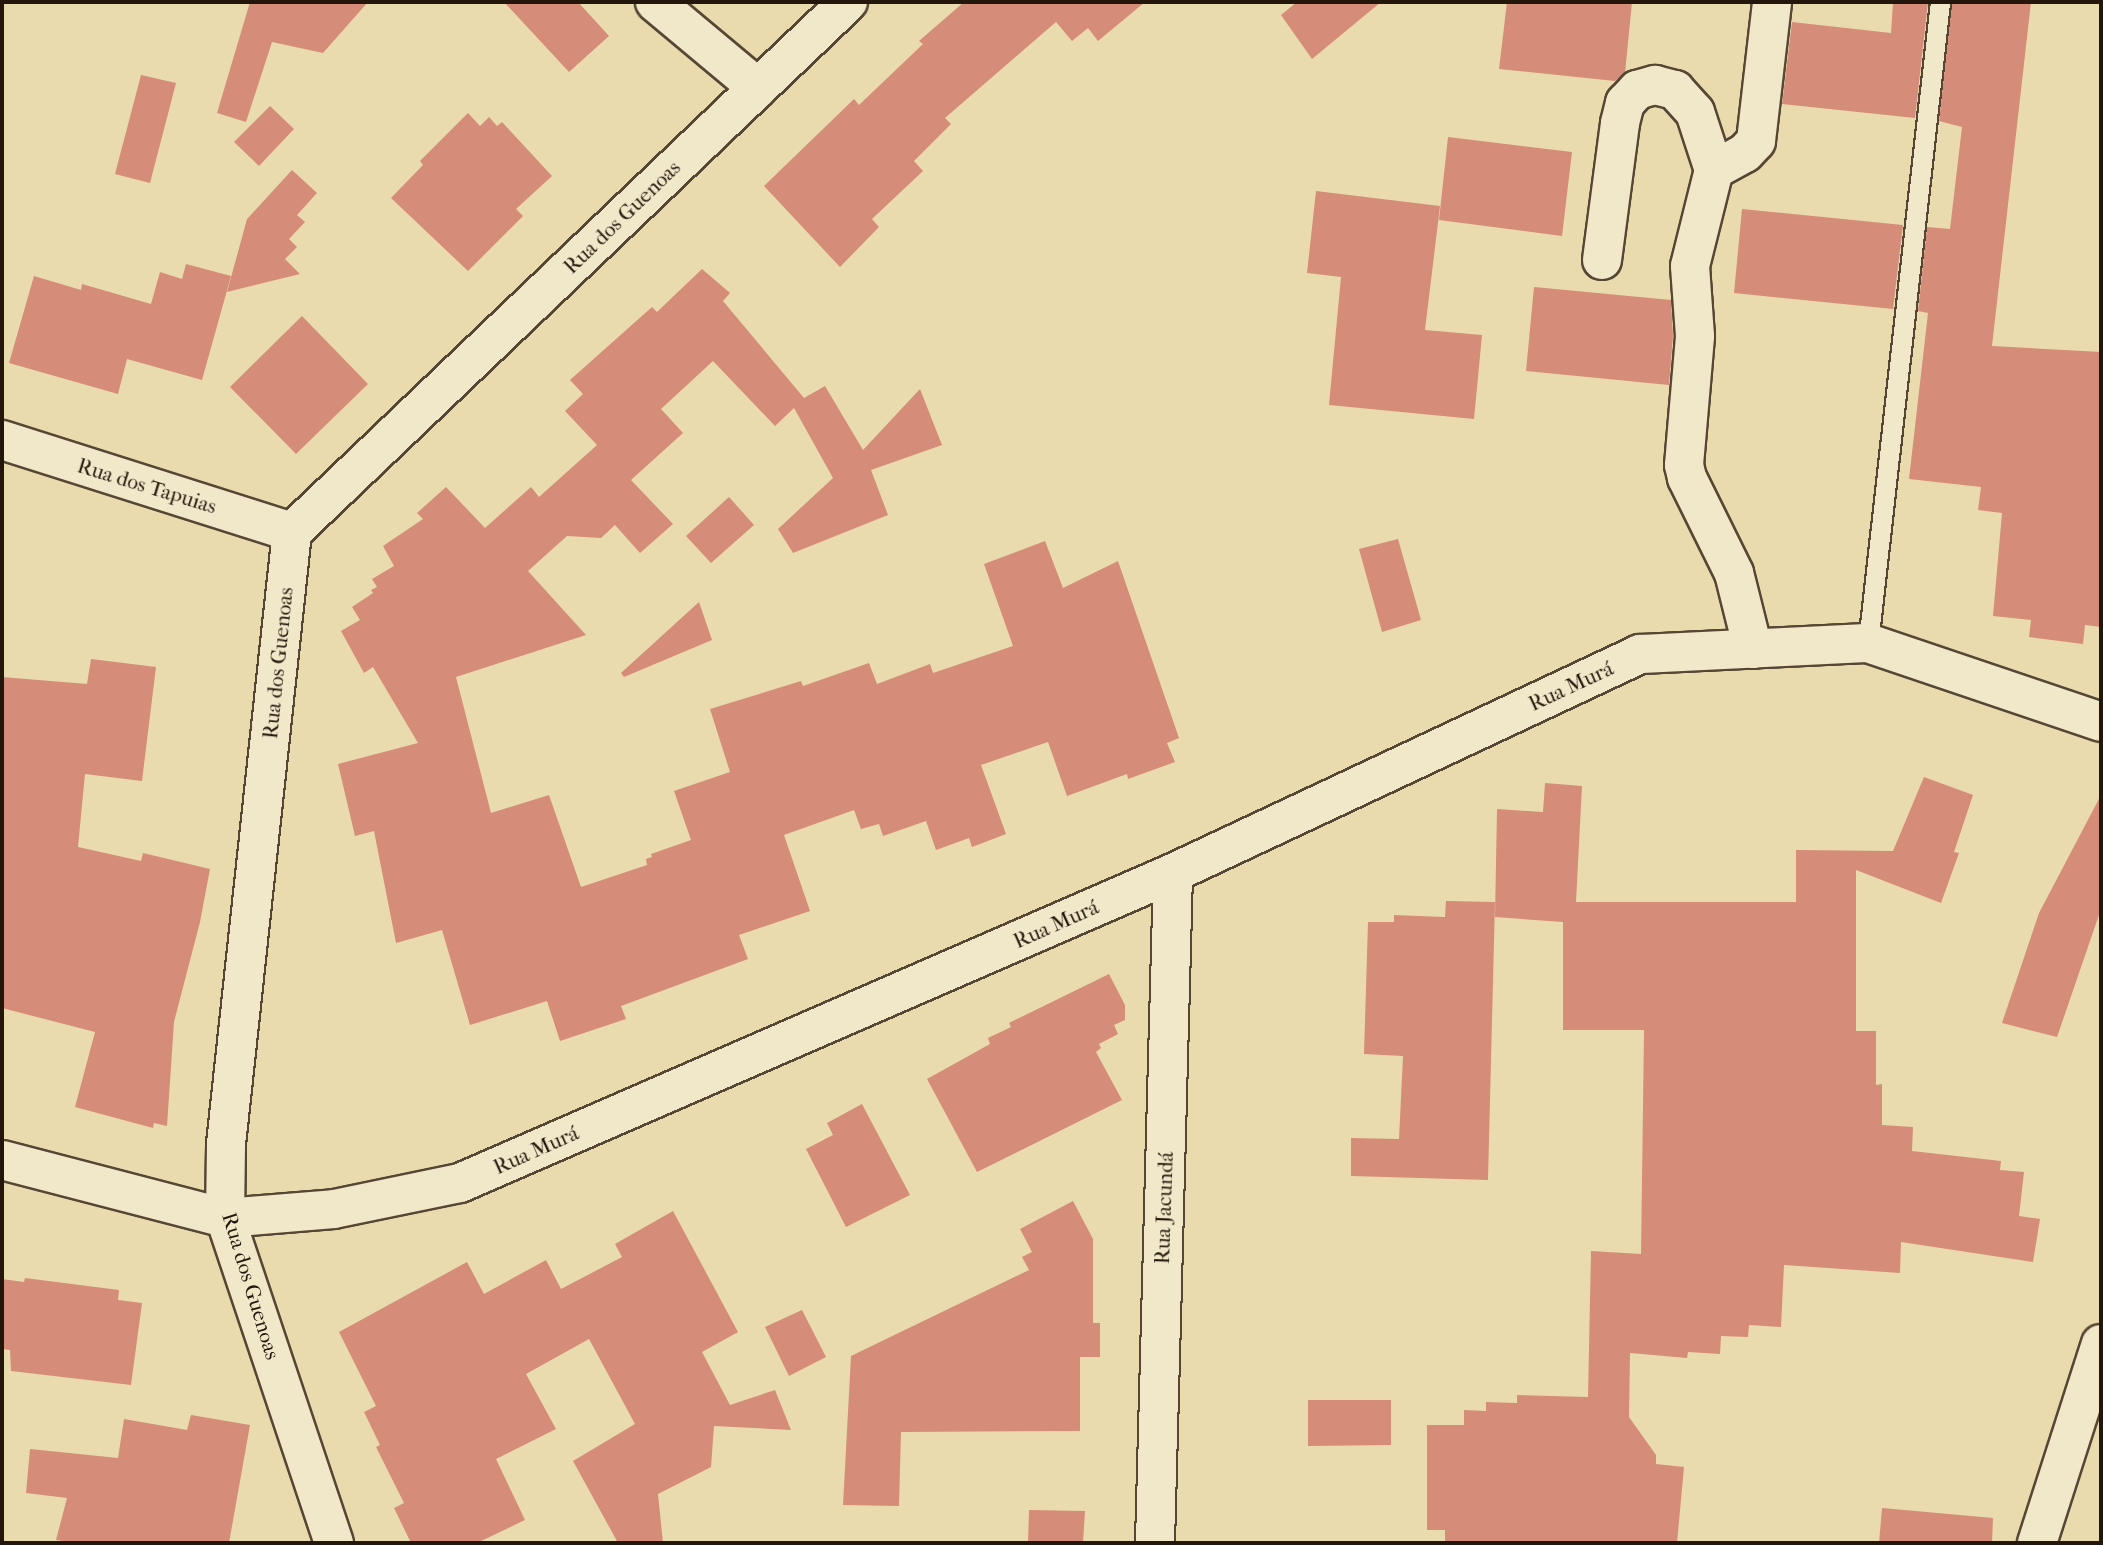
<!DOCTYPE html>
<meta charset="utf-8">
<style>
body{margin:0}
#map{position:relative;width:2103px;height:1545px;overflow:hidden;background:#eadbae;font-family:"IM FELL French Canon",serif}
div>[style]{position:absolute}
.building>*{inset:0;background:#d58c79}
.roads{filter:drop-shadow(2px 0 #564734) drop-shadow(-2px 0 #564734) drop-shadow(0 2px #564734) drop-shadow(0 -2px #564734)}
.service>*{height:19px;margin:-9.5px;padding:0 9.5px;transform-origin:9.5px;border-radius:9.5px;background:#f1e8ca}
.minor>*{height:38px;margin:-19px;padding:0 19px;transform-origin:19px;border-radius:19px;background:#f1e8ca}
.secondary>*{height:38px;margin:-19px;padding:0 19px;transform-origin:19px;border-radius:19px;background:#f1e8ca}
span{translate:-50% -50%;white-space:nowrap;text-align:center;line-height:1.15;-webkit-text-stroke:5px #f1e8ca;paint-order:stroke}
.street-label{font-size:21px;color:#24160b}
.frame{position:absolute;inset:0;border:4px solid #24160b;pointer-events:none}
</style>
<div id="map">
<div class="building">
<div style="clip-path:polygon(250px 2px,368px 2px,323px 53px,272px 42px,246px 122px,217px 113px)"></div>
<div style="clip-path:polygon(504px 2px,578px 2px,609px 36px,569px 72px)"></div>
<div style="clip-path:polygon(964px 2px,1145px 2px,1098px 41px,1088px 28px,1072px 41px,1056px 22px,945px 118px,951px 124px,914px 161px,923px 171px,872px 219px,879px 227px,840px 267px,764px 186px,854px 99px,859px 105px,923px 44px,919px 41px)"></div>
<div style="clip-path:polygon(1297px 2px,1381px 2px,1312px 59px,1281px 15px)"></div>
<div style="clip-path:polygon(1507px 2px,1632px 2px,1625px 73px,1615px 81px,1499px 69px)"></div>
<div style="clip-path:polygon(1893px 2px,1928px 2px,1915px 118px,1782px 104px,1792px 22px,1891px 33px)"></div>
<div style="clip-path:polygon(1952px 2px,2031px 2px,1992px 346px,2101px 352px,2101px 627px,2085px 625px,2083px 644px,2029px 637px,2031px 620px,1993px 616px,2002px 513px,1978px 510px,1981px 487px,1909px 479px,1928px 313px,1918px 311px,1927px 227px,1950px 229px,1962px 127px,1939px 121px)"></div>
<div style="clip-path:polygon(141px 75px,176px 83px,150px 183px,115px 174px)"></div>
<div style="clip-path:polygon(270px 106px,294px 129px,259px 166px,234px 142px)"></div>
<div style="clip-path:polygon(468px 113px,480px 126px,489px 117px,497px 126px,502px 122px,552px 176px,516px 209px,523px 216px,468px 271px,391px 198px,423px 165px,420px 161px)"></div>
<div style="clip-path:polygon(1448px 137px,1572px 152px,1562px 236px,1439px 220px)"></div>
<div style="clip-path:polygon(292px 170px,317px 193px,297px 215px,305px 222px,289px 239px,297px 247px,285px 259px,300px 274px,227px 292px,247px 219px)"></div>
<div style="clip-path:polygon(1316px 191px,1440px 206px,1425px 330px,1482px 335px,1474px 419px,1329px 405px,1341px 277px,1307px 273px)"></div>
<div style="clip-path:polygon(1742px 209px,1903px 225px,1893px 309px,1734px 293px)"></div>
<div style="clip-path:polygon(186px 264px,231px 276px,202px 380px,127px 359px,118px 394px,9px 363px,34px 276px,81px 290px,82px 284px,151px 304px,160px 272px,182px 279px)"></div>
<div style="clip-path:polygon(702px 269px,730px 293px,723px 301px,804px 398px,825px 386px,863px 450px,920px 389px,942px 445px,871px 470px,888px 515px,793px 553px,778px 529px,833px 478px,794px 408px,775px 426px,713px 361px,661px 409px,683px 433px,631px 480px,673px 524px,640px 553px,615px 525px,601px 538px,567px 536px,528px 571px,586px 635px,456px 677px,491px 813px,549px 795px,581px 887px,647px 865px,646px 859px,652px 857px,651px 854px,691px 840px,674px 791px,730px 772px,710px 709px,801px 681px,803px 686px,869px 663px,877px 684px,930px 664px,933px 673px,1013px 646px,984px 564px,1045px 541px,1063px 588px,1118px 561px,1179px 738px,1167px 743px,1175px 762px,1128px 779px,1127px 774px,1067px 796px,1048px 742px,981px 765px,1006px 834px,972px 847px,969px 838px,936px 850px,926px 821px,883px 836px,879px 824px,861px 829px,854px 810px,784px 835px,810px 911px,739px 935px,748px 959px,621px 1006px,626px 1019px,560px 1041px,547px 1001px,470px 1025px,442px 930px,396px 943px,374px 831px,355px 836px,338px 764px,418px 743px,373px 667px,364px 673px,341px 631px,360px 620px,352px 607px,373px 593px,371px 590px,377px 587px,372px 579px,394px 566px,383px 546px,423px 519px,417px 513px,446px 487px,485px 528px,531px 487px,539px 497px,597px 445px,565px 411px,583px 394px,570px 380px,652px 307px,657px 312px)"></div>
<div style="clip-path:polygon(1534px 287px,1671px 300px,1673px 336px,1669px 385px,1526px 371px)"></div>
<div style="clip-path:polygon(302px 316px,368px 384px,296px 454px,230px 387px)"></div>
<div style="clip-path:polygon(729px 497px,754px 525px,711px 563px,686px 536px)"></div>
<div style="clip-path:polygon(1398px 539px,1421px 620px,1382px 632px,1359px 549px)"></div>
<div style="clip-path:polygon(699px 602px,712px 640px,624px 677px,621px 673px)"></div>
<div style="clip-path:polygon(91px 659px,156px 667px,142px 781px,85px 774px,78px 847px,141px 861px,143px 853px,210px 869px,200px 922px,174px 1022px,167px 1126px,154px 1123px,153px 1128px,75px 1107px,95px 1032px,2px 1008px,2px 677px,87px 684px)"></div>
<div style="clip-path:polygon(1924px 777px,1973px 795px,1954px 852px,1959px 853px,1941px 903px,1856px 870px,1856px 1031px,1876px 1031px,1876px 1085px,1882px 1084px,1882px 1125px,1913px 1127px,1912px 1151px,2001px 1161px,2000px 1170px,2024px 1172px,2019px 1216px,2040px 1219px,2033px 1262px,1901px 1242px,1900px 1273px,1784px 1265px,1781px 1327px,1749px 1325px,1748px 1337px,1721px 1336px,1720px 1354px,1688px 1352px,1687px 1358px,1630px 1353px,1629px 1417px,1656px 1455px,1656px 1464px,1684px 1467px,1677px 1543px,1445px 1543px,1445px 1530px,1427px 1530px,1427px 1425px,1464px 1425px,1464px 1410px,1486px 1411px,1486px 1402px,1517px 1403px,1517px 1395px,1588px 1397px,1591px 1251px,1641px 1254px,1644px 1030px,1563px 1030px,1563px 922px,1495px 917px,1497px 809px,1543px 812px,1545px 783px,1582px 786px,1576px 902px,1796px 902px,1796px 850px,1893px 851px)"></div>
<div style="clip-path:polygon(2101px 795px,2101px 909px,2057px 1037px,2002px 1023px,2039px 913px)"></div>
<div style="clip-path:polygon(1446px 901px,1495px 902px,1488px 1180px,1351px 1176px,1351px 1138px,1399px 1139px,1403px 1056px,1364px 1054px,1368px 922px,1394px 922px,1394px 915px,1445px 917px)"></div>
<div style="clip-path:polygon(1109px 974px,1125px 1005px,1125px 1020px,1114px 1025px,1118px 1034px,1099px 1044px,1101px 1048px,1096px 1052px,1122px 1100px,977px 1172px,927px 1079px,990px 1044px,988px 1038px,1011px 1027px,1009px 1023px)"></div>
<div style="clip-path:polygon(862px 1104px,910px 1195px,846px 1227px,806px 1149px,833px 1135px,827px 1123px)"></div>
<div style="clip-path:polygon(1073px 1201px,1093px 1239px,1093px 1323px,1100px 1323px,1100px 1357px,1080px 1357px,1080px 1431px,901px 1432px,899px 1506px,843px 1505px,851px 1356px,1029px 1270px,1022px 1257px,1032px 1252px,1020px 1229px)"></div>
<div style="clip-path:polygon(673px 1211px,738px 1332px,702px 1352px,730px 1405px,775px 1390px,791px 1430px,714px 1426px,711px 1467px,658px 1494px,663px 1543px,618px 1543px,573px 1461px,635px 1424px,589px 1339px,526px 1374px,556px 1429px,496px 1459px,525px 1520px,477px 1543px,411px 1543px,394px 1508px,404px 1503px,376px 1447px,380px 1445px,364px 1412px,376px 1406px,339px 1332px,467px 1262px,484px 1294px,546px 1260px,561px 1289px,622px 1257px,615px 1244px)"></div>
<div style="clip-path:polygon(25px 1278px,119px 1290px,118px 1300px,142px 1303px,131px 1385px,11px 1371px,10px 1350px,2px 1349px,2px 1279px,24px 1282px)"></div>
<div style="clip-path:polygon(802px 1310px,826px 1357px,789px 1376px,765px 1327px)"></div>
<div style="clip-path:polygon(1308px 1400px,1391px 1400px,1391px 1445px,1308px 1446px)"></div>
<div style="clip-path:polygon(191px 1415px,250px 1425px,229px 1543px,76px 1543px,56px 1540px,67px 1498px,26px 1493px,30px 1449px,118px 1458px,124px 1419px,187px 1430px)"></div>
<div style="clip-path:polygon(1882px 1508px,1993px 1518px,1992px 1543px,1879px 1543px)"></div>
<div style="clip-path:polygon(1029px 1510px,1085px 1511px,1083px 1543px,1028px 1543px)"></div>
</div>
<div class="roads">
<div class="service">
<div style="left:1868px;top:643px;width:645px;rotate:-83.59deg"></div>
</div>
<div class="minor">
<div style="left:655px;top:2px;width:134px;rotate:39.9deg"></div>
<div style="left:1602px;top:260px;width:138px;rotate:-82.5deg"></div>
<div style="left:1620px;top:123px;width:21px;rotate:-76deg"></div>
<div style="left:1625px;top:103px;width:18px;rotate:-47deg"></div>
<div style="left:1637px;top:90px;width:19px;rotate:-16deg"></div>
<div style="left:1655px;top:85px;width:21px;rotate:14deg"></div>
<div style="left:1675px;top:90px;width:30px;rotate:48deg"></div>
<div style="left:1695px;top:112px;width:61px;rotate:71.9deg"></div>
<div style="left:2px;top:440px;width:304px;rotate:17.6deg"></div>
<div style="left:1753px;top:649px;width:78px;rotate:-104deg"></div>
<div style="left:1734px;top:573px;width:106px;rotate:-116.3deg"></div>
<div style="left:1687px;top:478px;width:13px;rotate:-103deg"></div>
<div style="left:1684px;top:465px;width:129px;rotate:-85.1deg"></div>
<div style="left:1695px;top:336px;width:70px;rotate:-94.1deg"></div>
<div style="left:1690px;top:266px;width:99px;rotate:-76deg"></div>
<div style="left:1714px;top:170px;width:35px;rotate:-29deg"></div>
<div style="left:1745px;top:153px;width:16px;rotate:-47deg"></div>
<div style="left:1756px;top:141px;width:140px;rotate:-83.4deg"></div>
<div style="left:2px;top:1160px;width:230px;rotate:14.6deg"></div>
<div style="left:225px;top:1218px;width:109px;rotate:-4.7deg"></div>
<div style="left:334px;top:1209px;width:129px;rotate:-11.7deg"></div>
<div style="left:460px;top:1183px;width:777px;rotate:-23.5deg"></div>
<div style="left:1173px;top:873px;width:516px;rotate:-25.12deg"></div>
<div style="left:1640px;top:654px;width:228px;rotate:-2.8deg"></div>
<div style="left:1868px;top:643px;width:246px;rotate:18.7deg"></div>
<div style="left:334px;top:1543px;width:343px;rotate:-108.5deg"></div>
<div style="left:225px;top:1218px;width:74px;rotate:-89.2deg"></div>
<div style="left:226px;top:1144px;width:616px;rotate:-83.84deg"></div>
<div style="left:292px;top:532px;width:768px;rotate:-43.63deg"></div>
<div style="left:1155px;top:1543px;width:670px;rotate:-88.46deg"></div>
</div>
<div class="secondary">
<div style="left:2037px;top:1543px;width:209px;rotate:-72.2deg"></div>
</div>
</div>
<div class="street-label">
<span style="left:622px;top:217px;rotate:-44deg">Rua dos Guenoas</span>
<span style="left:147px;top:486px;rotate:17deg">Rua dos Tapuias</span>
<span style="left:278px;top:663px;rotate:-84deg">Rua dos Guenoas</span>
<span style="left:1571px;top:686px;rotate:-25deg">Rua Murá</span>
<span style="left:1056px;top:924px;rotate:-24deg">Rua Murá</span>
<span style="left:536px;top:1150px;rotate:-24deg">Rua Murá</span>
<span style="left:1164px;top:1208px;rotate:-88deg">Rua Jacundá</span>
<span style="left:251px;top:1286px;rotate:73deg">Rua dos Guenoas</span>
</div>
<div class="frame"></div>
</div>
